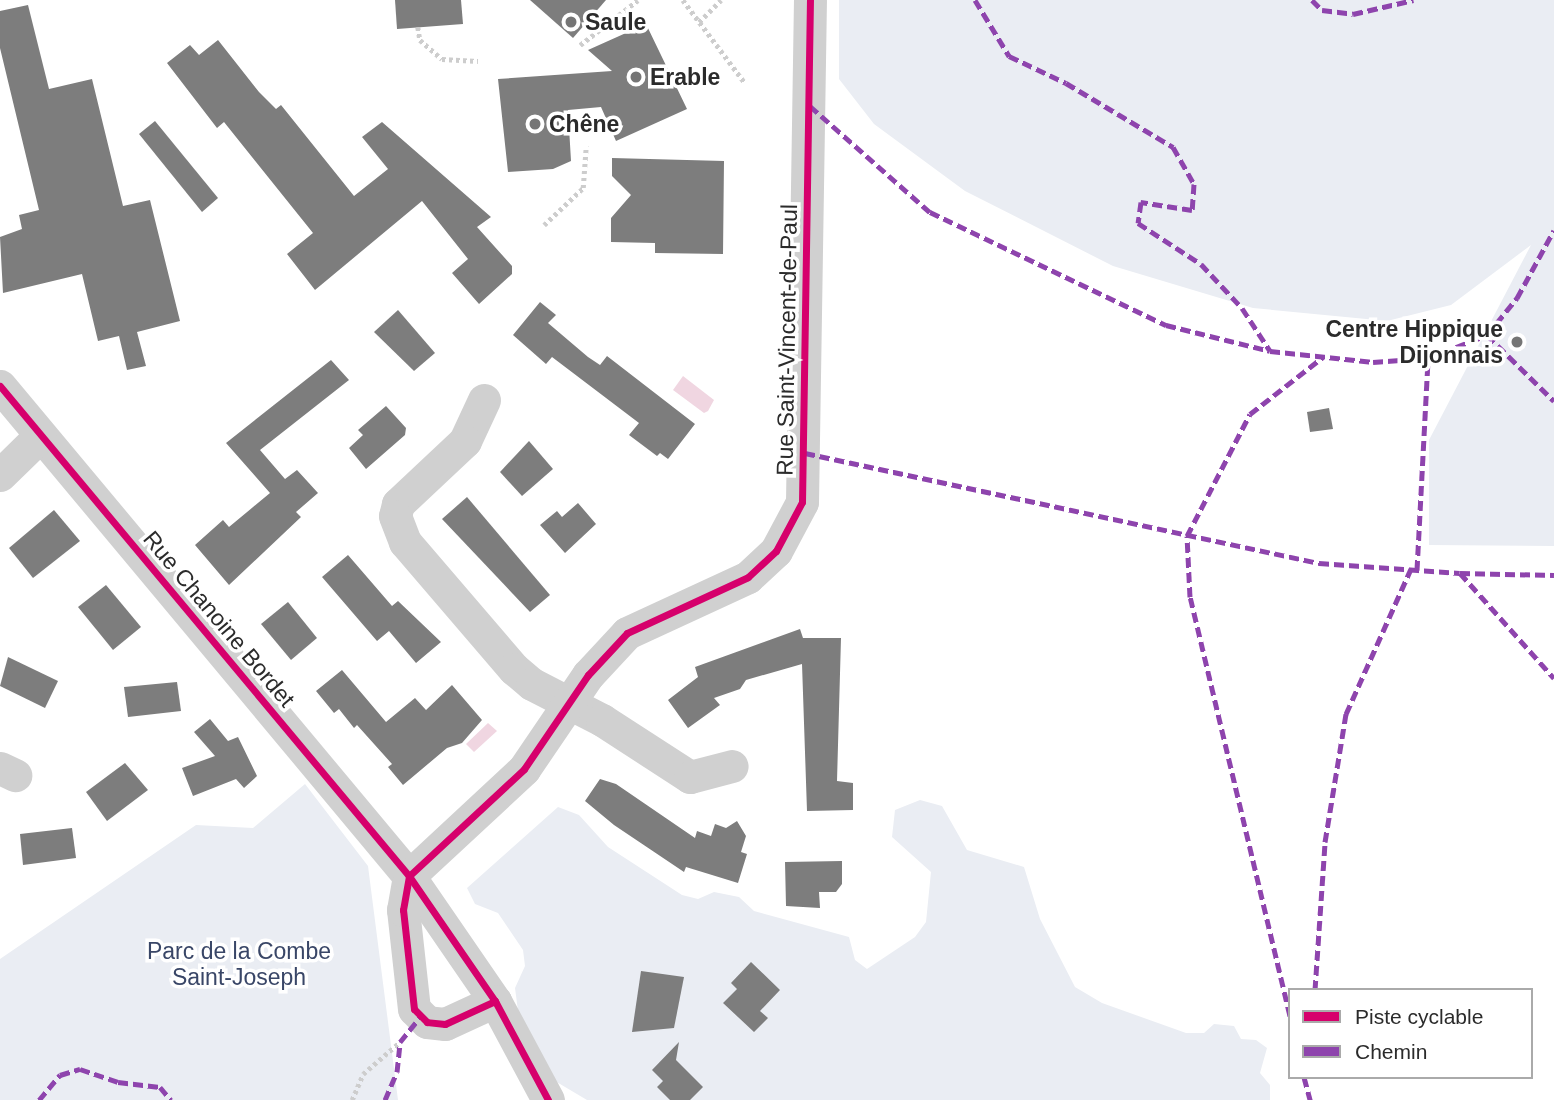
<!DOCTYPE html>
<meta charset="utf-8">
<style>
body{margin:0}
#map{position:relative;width:1554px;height:1100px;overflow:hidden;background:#fff;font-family:Arial,sans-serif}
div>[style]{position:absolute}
.green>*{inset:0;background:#eaedf3}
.water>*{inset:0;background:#f0d6e1}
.building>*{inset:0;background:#7d7d7d}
.path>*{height:4.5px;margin-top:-2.25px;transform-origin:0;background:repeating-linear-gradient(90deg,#cdcdcd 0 3.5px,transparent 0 7px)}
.minor>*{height:33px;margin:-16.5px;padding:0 16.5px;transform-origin:16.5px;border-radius:16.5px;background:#d0d0d0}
.quiet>*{height:5px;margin-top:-2.5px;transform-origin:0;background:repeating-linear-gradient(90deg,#8e44ad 0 10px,transparent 0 15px)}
.cycleway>*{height:7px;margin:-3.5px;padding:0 3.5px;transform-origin:3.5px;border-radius:3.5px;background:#d6006c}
.dots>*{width:19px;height:19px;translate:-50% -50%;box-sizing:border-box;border:4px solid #fff;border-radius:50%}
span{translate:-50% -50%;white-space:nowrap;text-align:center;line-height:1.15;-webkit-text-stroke:7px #fff;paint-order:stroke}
.poi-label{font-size:23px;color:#2b2b2b;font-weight:700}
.left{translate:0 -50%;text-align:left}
.right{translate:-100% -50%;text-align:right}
.street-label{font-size:23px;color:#2b2b2b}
.park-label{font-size:23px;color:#394667}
.legend{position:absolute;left:1288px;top:988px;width:245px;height:91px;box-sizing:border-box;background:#fff;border:2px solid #aaa;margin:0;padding:9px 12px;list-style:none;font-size:21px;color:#2b2b2b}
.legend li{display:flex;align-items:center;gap:14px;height:35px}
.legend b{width:35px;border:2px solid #aaa}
</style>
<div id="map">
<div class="green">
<div style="clip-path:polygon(839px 0,1554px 0,1554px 546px,1429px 545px,1429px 440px,1531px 245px,1451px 305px,1387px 321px,1253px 308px,1113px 266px,965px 191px,874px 124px,839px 79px)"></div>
<div style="clip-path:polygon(305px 784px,368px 866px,398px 1100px,0 1100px,0 959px,196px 825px,253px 828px)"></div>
<div style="clip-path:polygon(920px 800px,942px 806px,967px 850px,1024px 867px,1040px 919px,1075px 987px,1102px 1003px,1186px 1033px,1204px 1033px,1214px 1024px,1234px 1026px,1241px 1039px,1256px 1040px,1267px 1048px,1260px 1073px,1270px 1085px,1270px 1100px,587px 1100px,555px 1081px,518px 1011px,515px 988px,525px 966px,523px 950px,498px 913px,475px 904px,467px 888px,558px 807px,579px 815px,608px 847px,682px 895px,698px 899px,714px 892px,739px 897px,754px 911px,849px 937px,855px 960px,867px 969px,915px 937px,926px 922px,931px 872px,892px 837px,895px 810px)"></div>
</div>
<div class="water">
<div style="clip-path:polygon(683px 376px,714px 400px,708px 411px,704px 413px,673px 390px)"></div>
<div style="clip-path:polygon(488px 723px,497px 731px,474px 752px,466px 744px)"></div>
</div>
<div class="building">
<div style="clip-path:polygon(395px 0,461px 0,463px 24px,397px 29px)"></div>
<div style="clip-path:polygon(530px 0,606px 0,573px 38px)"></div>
<div style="clip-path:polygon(28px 5px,49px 89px,92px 79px,123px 206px,150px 200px,180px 321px,137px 332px,146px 366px,127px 370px,119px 336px,98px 341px,82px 274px,3px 293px,0 237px,22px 229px,19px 215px,39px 210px,0 48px,0 11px)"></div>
<div style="clip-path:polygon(646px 24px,687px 109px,616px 141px,601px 107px,568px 110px,571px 161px,553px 169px,508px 172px,498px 79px,612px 71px,588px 50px)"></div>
<div style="clip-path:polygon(218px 40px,259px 92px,276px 109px,281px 105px,354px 196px,388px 169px,362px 137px,382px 122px,491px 217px,477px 227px,512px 266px,512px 274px,479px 304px,452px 273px,468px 259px,422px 201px,315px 290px,287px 254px,313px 233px,224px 122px,217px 128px,167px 63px,190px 45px,199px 55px)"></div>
<div style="clip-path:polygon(155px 121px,218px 198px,202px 212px,139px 134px)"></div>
<div style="clip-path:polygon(612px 158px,724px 161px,723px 254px,655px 253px,655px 243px,611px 242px,611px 218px,631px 195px,612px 176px)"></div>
<div style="clip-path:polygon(540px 302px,556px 315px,548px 323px,588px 357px,600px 365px,607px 356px,695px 424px,668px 459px,660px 453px,657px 456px,629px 435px,639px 423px,552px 357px,546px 364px,513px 335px)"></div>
<div style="clip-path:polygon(398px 310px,435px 353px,414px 371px,374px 332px)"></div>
<div style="clip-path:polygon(331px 360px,349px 380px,260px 450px,285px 479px,297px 470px,318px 493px,296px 512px,301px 517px,229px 585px,195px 545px,223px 520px,229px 527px,270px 493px,226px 443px)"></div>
<div style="clip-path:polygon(386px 406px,406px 428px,405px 435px,366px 469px,349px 448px,363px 435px,358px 430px)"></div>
<div style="clip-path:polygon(1329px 408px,1333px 429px,1310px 432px,1307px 412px)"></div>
<div style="clip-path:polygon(529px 441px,553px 469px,522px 496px,500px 472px)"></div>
<div style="clip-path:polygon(467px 497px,550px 595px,530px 612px,442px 519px)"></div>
<div style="clip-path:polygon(578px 503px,596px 524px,565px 553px,540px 525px,557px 511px,562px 517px)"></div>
<div style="clip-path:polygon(54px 510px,80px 541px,33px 578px,9px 548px)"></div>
<div style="clip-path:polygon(348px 555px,392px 606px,398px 601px,441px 642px,416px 663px,389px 631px,377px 641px,322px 577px)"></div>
<div style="clip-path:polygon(106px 585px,141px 627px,113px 650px,78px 607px)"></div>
<div style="clip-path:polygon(288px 602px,317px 638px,291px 660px,261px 624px)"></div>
<div style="clip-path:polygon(800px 629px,803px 638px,841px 638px,837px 781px,853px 783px,853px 810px,807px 811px,802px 664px,746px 680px,740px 689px,714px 698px,720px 705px,688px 728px,668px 700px,698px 677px,695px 667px)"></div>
<div style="clip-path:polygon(8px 657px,58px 681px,45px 708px,0 686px)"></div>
<div style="clip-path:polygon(342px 670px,386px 722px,415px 698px,426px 710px,452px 685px,482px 720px,462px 743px,447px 748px,403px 785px,388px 767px,392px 764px,357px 725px,354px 728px,339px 709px,334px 713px,316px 691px)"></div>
<div style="clip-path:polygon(177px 682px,181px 711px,128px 717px,124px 687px)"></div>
<div style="clip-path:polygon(210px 719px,228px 741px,238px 737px,257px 776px,244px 788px,236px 779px,193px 796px,182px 768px,215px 756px,194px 732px)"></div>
<div style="clip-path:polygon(125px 763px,148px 790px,107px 821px,86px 792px)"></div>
<div style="clip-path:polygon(600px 779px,616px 784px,695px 838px,697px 831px,711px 836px,715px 824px,726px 828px,737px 821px,746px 836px,741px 852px,747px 854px,738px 883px,686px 867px,684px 872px,614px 825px,585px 801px)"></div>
<div style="clip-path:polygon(72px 828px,76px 858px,23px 865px,20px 834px)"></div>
<div style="clip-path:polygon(842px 861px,842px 884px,836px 892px,819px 892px,820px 908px,786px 906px,785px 862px)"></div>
<div style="clip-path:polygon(751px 962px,780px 990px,760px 1011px,768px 1018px,754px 1032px,723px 1003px,737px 989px,731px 983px)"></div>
<div style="clip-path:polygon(641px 971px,684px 977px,674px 1028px,632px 1032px)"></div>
<div style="clip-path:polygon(679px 1042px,676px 1060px,703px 1087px,690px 1100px,670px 1100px,657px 1087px,663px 1081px,652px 1070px)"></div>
</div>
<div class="path">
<div style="left:683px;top:0;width:104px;rotate:53.2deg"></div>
<div style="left:699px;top:22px;width:31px;rotate:-45deg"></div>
<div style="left:418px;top:27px;width:13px;rotate:81deg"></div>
<div style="left:420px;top:40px;width:29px;rotate:41deg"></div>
<div style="left:442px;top:59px;width:36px;rotate:3deg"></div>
<div style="left:580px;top:45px;width:73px;rotate:-37.8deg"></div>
<div style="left:544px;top:225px;width:54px;rotate:-43.5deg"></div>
<div style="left:583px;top:188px;width:42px;rotate:-85.9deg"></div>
<div style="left:352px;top:1100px;width:28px;rotate:-67deg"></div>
<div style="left:363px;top:1074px;width:49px;rotate:-40.9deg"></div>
</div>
<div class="minor">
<div style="left:0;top:386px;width:638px;rotate:50.15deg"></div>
<div style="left:409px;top:876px;width:152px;rotate:55.5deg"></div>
<div style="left:495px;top:1001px;width:112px;rotate:61.8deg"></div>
<div style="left:484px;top:400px;width:45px;rotate:114.9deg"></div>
<div style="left:465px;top:441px;width:92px;rotate:136.8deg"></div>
<div style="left:398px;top:504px;width:12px;rotate:104deg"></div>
<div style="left:395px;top:516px;width:28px;rotate:69deg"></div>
<div style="left:405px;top:542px;width:167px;rotate:49.4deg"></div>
<div style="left:514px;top:669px;width:23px;rotate:40deg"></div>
<div style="left:532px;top:684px;width:79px;rotate:27.2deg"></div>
<div style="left:602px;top:720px;width:105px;rotate:32.9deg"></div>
<div style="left:690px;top:777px;width:43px;rotate:-14.7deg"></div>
<div style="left:0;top:475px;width:56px;rotate:-44.3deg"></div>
<div style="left:0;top:768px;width:17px;rotate:25deg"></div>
<div style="left:495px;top:1001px;width:55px;rotate:155.3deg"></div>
<div style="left:445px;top:1024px;width:18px;rotate:-174deg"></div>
<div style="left:427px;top:1022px;width:18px;rotate:-135deg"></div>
<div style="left:414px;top:1009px;width:100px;rotate:-96.3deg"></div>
<div style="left:403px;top:910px;width:35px;rotate:-80deg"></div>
<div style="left:409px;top:876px;width:157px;rotate:-42.9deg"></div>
<div style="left:524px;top:769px;width:114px;rotate:-55.8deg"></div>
<div style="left:588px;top:675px;width:57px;rotate:-47.1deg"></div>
<div style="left:627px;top:633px;width:133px;rotate:-24.8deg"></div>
<div style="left:748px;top:577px;width:38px;rotate:-43deg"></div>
<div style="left:776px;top:551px;width:55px;rotate:-62deg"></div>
<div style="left:802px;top:502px;width:502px;rotate:-89.09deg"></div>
</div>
<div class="quiet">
<div style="left:975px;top:0;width:66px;rotate:58.7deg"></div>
<div style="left:1009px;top:56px;width:63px;rotate:25.3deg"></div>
<div style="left:1066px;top:83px;width:125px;rotate:30.9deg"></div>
<div style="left:1173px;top:147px;width:43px;rotate:60.4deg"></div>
<div style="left:1194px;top:184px;width:26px;rotate:94deg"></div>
<div style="left:1192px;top:210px;width:52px;rotate:-171.1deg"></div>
<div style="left:1141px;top:202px;width:21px;rotate:98deg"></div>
<div style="left:1138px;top:223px;width:75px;rotate:33.1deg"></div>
<div style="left:1201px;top:264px;width:60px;rotate:47deg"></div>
<div style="left:1242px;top:308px;width:51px;rotate:56.9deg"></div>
<div style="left:1312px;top:0;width:14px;rotate:45deg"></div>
<div style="left:1322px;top:10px;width:31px;rotate:7deg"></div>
<div style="left:1353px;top:14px;width:62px;rotate:-13.1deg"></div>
<div style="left:810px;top:106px;width:160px;rotate:41.5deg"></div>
<div style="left:930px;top:212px;width:262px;rotate:25.6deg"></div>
<div style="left:1166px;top:325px;width:107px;rotate:14deg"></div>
<div style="left:1270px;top:351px;width:104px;rotate:6.1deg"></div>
<div style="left:1373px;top:362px;width:55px;rotate:-4.2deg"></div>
<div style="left:1428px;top:358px;width:63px;rotate:-21.3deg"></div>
<div style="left:1487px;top:335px;width:48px;rotate:-51deg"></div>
<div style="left:1517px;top:298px;width:77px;rotate:-61.4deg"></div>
<div style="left:1487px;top:335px;width:94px;rotate:44.6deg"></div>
<div style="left:805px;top:453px;width:526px;rotate:12.08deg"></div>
<div style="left:1319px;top:563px;width:141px;rotate:4.1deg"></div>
<div style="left:1460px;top:573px;width:141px;rotate:48.2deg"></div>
<div style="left:1417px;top:570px;width:212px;rotate:-87deg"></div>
<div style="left:1460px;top:573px;width:94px;rotate:1.2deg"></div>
<div style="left:1315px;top:990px;width:148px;rotate:-86.1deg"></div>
<div style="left:1325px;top:842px;width:130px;rotate:-80.7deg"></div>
<div style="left:1346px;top:714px;width:159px;rotate:-65.9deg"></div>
<div style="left:1290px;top:1016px;width:431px;rotate:-103.4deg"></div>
<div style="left:1190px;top:597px;width:61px;rotate:-92.8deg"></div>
<div style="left:1187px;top:536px;width:137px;rotate:-62.7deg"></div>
<div style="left:1250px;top:414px;width:93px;rotate:-38deg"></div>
<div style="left:1304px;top:1077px;width:24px;rotate:75deg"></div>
<div style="left:39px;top:1100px;width:33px;rotate:-50deg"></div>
<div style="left:60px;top:1075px;width:21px;rotate:-17deg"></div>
<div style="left:80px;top:1069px;width:40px;rotate:18.9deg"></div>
<div style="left:118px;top:1082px;width:42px;rotate:6.8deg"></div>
<div style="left:160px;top:1087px;width:17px;rotate:50deg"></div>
<div style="left:385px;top:1100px;width:30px;rotate:-67deg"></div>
<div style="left:397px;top:1072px;width:30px;rotate:-84deg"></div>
<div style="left:400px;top:1042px;width:32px;rotate:-51deg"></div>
</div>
<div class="cycleway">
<div style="left:0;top:386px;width:638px;rotate:50.15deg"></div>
<div style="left:409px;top:876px;width:152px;rotate:55.5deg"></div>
<div style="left:495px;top:1001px;width:112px;rotate:61.8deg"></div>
<div style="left:495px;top:1001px;width:55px;rotate:155.3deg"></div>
<div style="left:445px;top:1024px;width:18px;rotate:-174deg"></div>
<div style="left:427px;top:1022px;width:18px;rotate:-135deg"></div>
<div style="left:414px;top:1009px;width:100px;rotate:-96.3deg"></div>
<div style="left:403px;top:910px;width:35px;rotate:-80deg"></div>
<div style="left:409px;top:876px;width:157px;rotate:-42.9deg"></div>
<div style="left:524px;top:769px;width:114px;rotate:-55.8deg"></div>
<div style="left:588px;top:675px;width:57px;rotate:-47.1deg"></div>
<div style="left:627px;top:633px;width:133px;rotate:-24.8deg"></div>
<div style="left:748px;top:577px;width:38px;rotate:-43deg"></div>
<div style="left:776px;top:551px;width:55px;rotate:-62deg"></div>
<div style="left:802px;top:502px;width:502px;rotate:-89.09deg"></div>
</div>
<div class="dots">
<div style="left:571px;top:22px;background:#757575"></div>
<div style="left:636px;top:77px;background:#757575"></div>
<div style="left:535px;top:124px;background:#757575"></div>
<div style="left:1517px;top:342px;background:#757575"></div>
</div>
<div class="poi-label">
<span class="left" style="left:585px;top:22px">Saule</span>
<span class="left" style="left:650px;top:77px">Erable</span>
<span class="left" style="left:549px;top:124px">Chêne</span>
<span class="right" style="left:1503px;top:342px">Centre Hippique<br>Dijonnais</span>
</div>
<div class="street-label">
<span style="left:787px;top:340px;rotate:-89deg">Rue Saint-Vincent-de-Paul</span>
<span style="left:219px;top:619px;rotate:50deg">Rue Chanoine Bordet</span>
</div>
<div class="park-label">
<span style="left:239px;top:964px">Parc de la Combe<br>Saint-Joseph</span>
</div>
<ul class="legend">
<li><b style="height:9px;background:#d6006c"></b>Piste cyclable</li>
<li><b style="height:9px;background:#8e44ad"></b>Chemin</li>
</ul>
</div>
